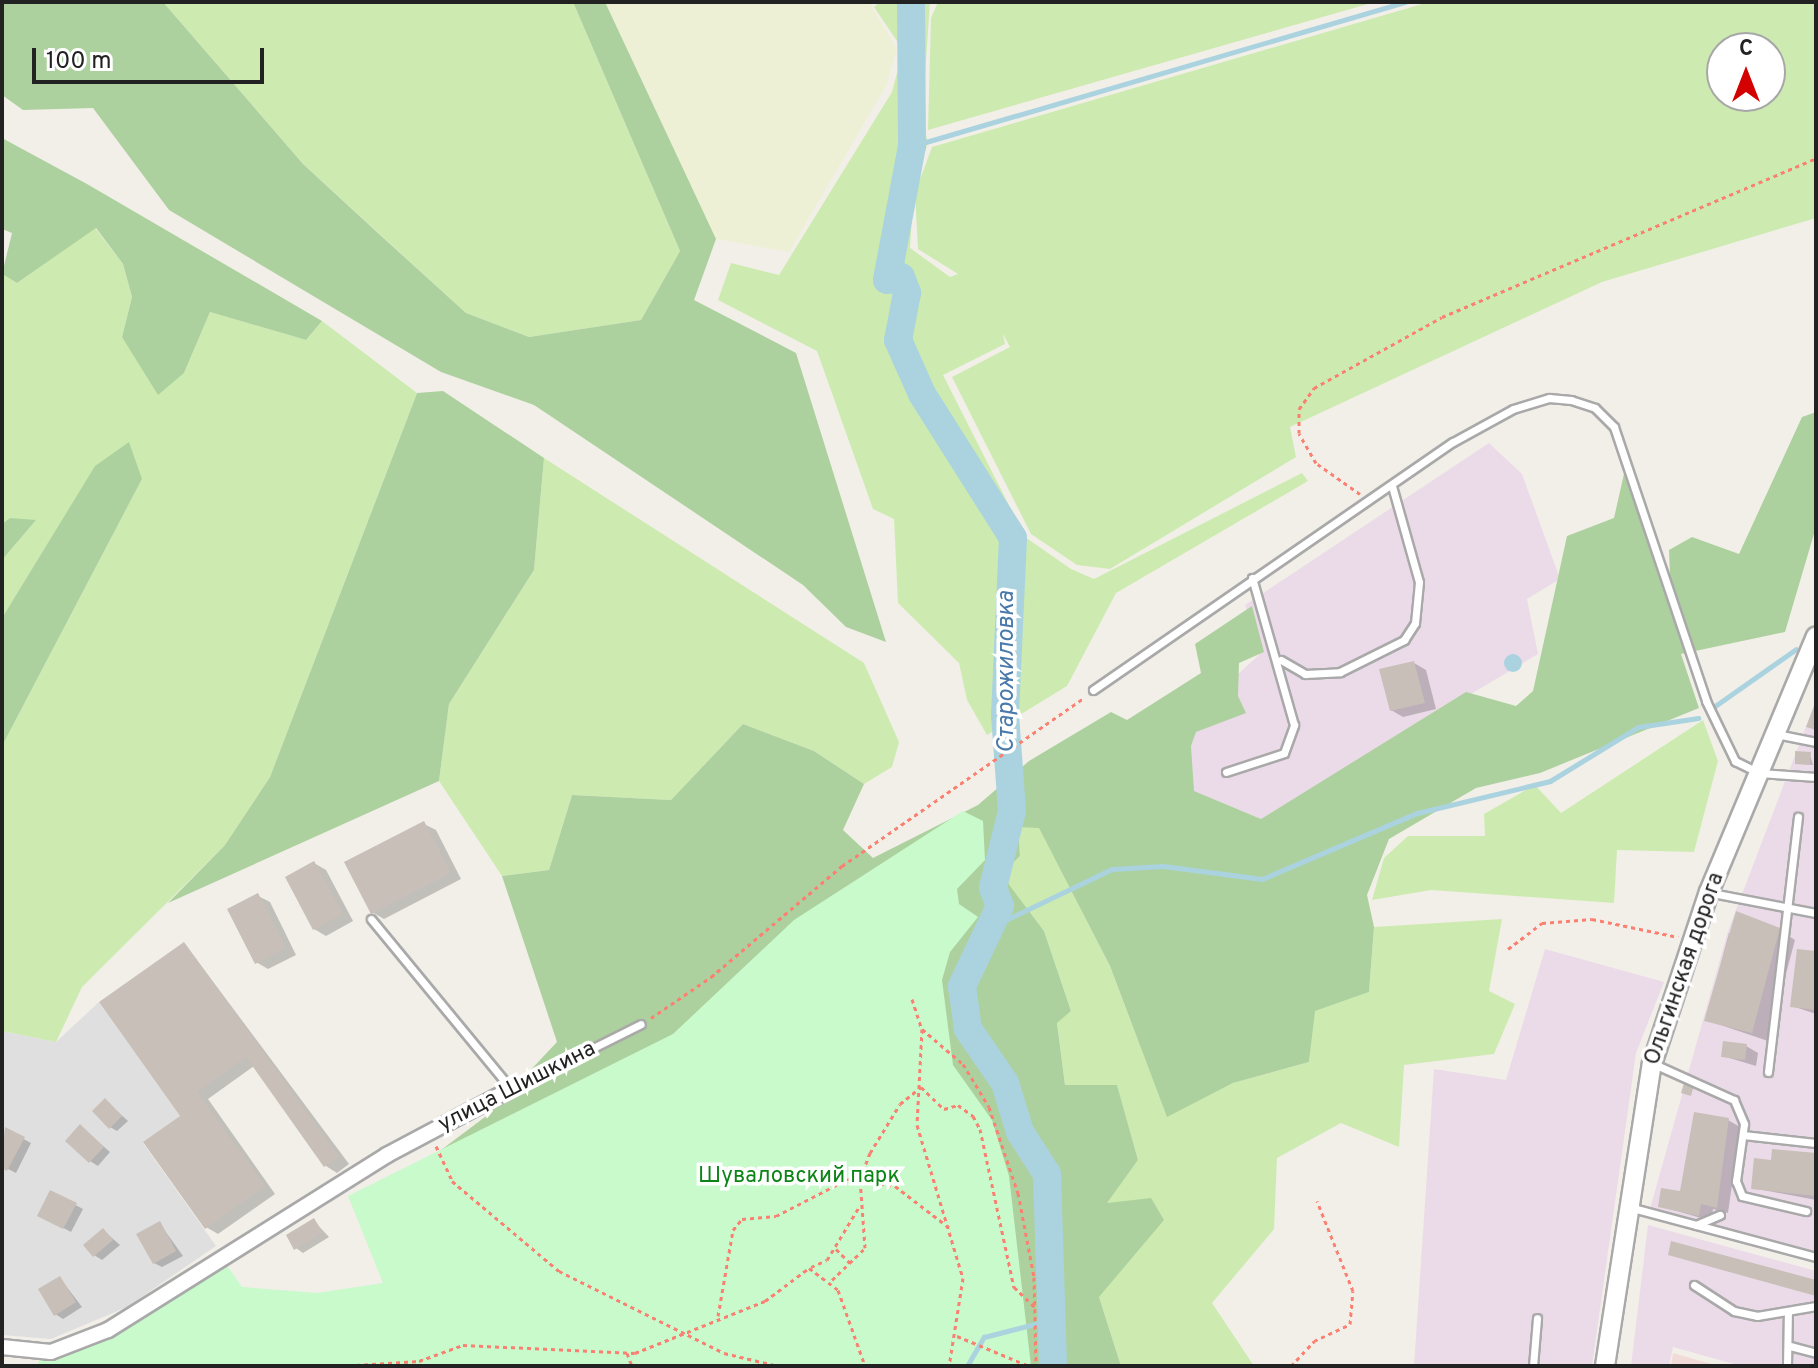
<!DOCTYPE html>
<meta charset="utf-8">
<style>
body{margin:0}
#map{position:relative;width:1818px;height:1368px;overflow:hidden;background:#f2efe9;font-family:Overpass,sans-serif}
div>[style]{position:absolute}
.residential>*{inset:0;background:#e0dfdf}
.commercial>*{inset:0;background:#f2dad9}
.industrial>*{inset:0;background:#ebdbe8}
.farmland>*{inset:0;background:#eef0d5}
.grass>*{inset:0;background:#cdebb0}
.forest>*{inset:0;background:#add19e}
.park>*{inset:0;background:#c8facc}
.water>*{inset:0;background:#aad3df}
.round{border-radius:50%}
.shadow>*{inset:0;background:#0003}
.stream>*{height:5px;margin:-2.5px;padding:0 2.5px;transform-origin:2.5px;border-radius:2.5px;background:#aad3df}
.river>*{height:28px;margin:-14px;padding:0 14px;transform-origin:14px;border-radius:14px;background:#aad3df}
.building>*{inset:0;background:#c7bfb8}
.path>*{height:3px;margin-top:-1.5px;transform-origin:0;background:repeating-linear-gradient(90deg,#fa8072 0 4px,transparent 0 8px)}
.roads{filter:drop-shadow(2px 0 #a9a9a9) drop-shadow(-2px 0 #a9a9a9) drop-shadow(0 2px #a9a9a9) drop-shadow(0 -2px #a9a9a9)}
.service>*{height:7px;margin:-3.5px;padding:0 3.5px;transform-origin:3.5px;border-radius:3.5px;background:#fff}
.minor>*{height:14px;margin:-7px;padding:0 7px;transform-origin:7px;border-radius:7px;background:#fff}
.tertiary>*{height:18px;margin:-9px;padding:0 9px;transform-origin:9px;border-radius:9px;background:#fff}
span{translate:-50% -50%;white-space:nowrap;text-align:center;line-height:1.15;-webkit-text-stroke:7px #fff;paint-order:stroke}
.street-label{font-size:22px;color:#222}
.park-label{font-size:22px;color:#0c8416}
.water-label{font-size:24px;color:#4a7aab;font-style:italic}
.frame{position:absolute;inset:0;border:4px solid #222;pointer-events:none}
.north{position:absolute;left:1706px;top:32px;width:80px;height:80px;box-sizing:border-box;background:#fff;border:2px solid #a7a7a7;border-radius:50%;rotate:0deg;font-size:22px;font-weight:700;line-height:32px;text-align:center;color:#222}
.north::after{content:'';display:block;margin:auto;width:28px;height:36px;background:#d40000;clip-path:polygon(50% 0,100% 100%,50% 72%,0 100%)}
.scale{position:absolute;left:32px;top:48px;width:232px;height:36px;box-sizing:border-box;border:4px solid #222;border-top:0;padding-left:10px;font-size:24px;line-height:28px;white-space:nowrap;color:#222;-webkit-text-stroke:6px #fff;paint-order:stroke}
</style>
<div id="map">
<div class="residential">
<div style="clip-path:polygon(99px 1002px,180px 1116px,143px 1143px,216px 1246px,127px 1307px,51px 1339px,2px 1335px,2px 1031px,56px 1042px)"></div>
</div>
<div class="commercial">
<div style="clip-path:polygon(1673px 1353px,1718px 1366px,1671px 1366px)"></div>
</div>
<div class="industrial">
<div style="clip-path:polygon(1489px 443px,1522px 474px,1560px 579px,1527px 599px,1538px 654px,1261px 819px,1193px 791px,1174px 733px,1261px 653px,1245px 605px)"></div>
<div style="clip-path:polygon(1816px 700px,1816px 1262px,1648px 1216px,1728px 931px)"></div>
<div style="clip-path:polygon(1545px 949px,1664px 982px,1636px 1053px,1592px 1366px,1414px 1366px,1434px 1069px,1506px 1080px)"></div>
<div style="clip-path:polygon(1648px 1225px,1816px 1271px,1816px 1366px,1741px 1366px,1673px 1347px,1669px 1366px,1631px 1366px)"></div>
</div>
<div class="farmland">
<div style="clip-path:polygon(605px 2px,869px 2px,897px 49px,886px 86px,789px 252px,716px 239px)"></div>
</div>
<div class="grass">
<div style="clip-path:polygon(163px 2px,573px 2px,680px 251px,641px 320px,529px 337px,466px 313px,303px 164px)"></div>
<div style="clip-path:polygon(evenodd,880px 2px,930px 2px,922px 120px,928px 143px,914px 182px,910px 248px,950px 277px,958px 274px,918px 249px,915px 193px,932px 147px,1429px 2px,1816px 2px,1816px 218px,1602px 282px,1290px 427px,1296px 457px,1110px 569px,1077px 565px,1031px 534px,952px 377px,1010px 347px,1003px 334px,1005px 344px,943px 375px,1025px 537px,1071px 569px,1094px 579px,1302px 473px,1308px 481px,1116px 593px,1067px 686px,987px 735px,967px 700px,959px 663px,898px 603px,894px 519px,873px 509px,817px 351px,718px 300px,731px 263px,779px 275px,892px 92px,903px 50px,874px 7px,880px 2px,1722px 48px,1770px 48px,1770px 96px,1722px 96px,1722px 48px)"></div>
<div style="clip-path:polygon(938px 2px,1375px 2px,928px 130px,931px 18px)"></div>
<div style="clip-path:polygon(95px 228px,123px 264px,132px 297px,122px 337px,184px 373px,210px 312px,306px 340px,322px 321px,417px 393px,270px 777px,225px 845px,82px 987px,56px 1042px,2px 1031px,2px 746px,142px 479px,95px 467px,2px 618px,2px 560px,35px 521px,2px 524px,2px 274px,17px 283px)"></div>
<div style="clip-path:polygon(544px 458px,864px 663px,899px 742px,892px 767px,864px 784px,814px 751px,743px 724px,671px 800px,572px 795px,549px 870px,502px 876px,439px 781px,449px 704px,534px 570px)"></div>
<div style="clip-path:polygon(1703px 720px,1718px 761px,1694px 852px,1617px 850px,1614px 903px,1431px 890px,1372px 900px,1384px 858px,1408px 836px,1485px 836px,1484px 814px,1535px 785px,1561px 813px)"></div>
<div style="clip-path:polygon(1018px 827px,1039px 827px,1110px 966px,1167px 1116px,1233px 1083px,1309px 1062px,1314px 1011px,1369px 992px,1374px 927px,1502px 919px,1489px 991px,1515px 1004px,1494px 1054px,1404px 1065px,1399px 1147px,1341px 1123px,1277px 1158px,1274px 1229px,1212px 1303px,1254px 1366px,1121px 1366px,1099px 1297px,1106px 1203px,1138px 1160px,1117px 1086px,1065px 1085px,1057px 1022px,1071px 1011px,1044px 931px,1000px 874px,1020px 856px)"></div>
</div>
<div class="forest">
<div style="clip-path:polygon(2px 2px,163px 2px,303px 164px,378px 233px,466px 313px,529px 337px,641px 320px,680px 251px,573px 2px,605px 2px,716px 239px,694px 300px,796px 353px,886px 642px,846px 627px,803px 585px,534px 405px,441px 372px,169px 210px,93px 108px,23px 110px,2px 95px)"></div>
<div style="clip-path:polygon(2px 138px,87px 184px,322px 321px,306px 340px,210px 312px,184px 373px,158px 395px,122px 337px,132px 297px,123px 264px,96px 228px,17px 283px,2px 274px,12px 233px,2px 229px)"></div>
<div style="clip-path:polygon(443px 391px,544px 458px,534px 570px,449px 704px,439px 781px,168px 903px,225px 845px,270px 777px,417px 393px)"></div>
<div style="clip-path:polygon(1816px 412px,1816px 527px,1785px 632px,1681px 654px,1699px 708px,1540px 773px,1476px 788px,1389px 839px,1367px 895px,1374px 927px,1369px 992px,1315px 1011px,1309px 1062px,1233px 1083px,1167px 1117px,1110px 966px,1039px 828px,1018px 827px,1020px 856px,1001px 874px,1044px 931px,1071px 1011px,1057px 1023px,1065px 1085px,1117px 1085px,1138px 1160px,1107px 1203px,1151px 1198px,1164px 1220px,1099px 1297px,1121px 1366px,816px 1366px,397px 1183px,489px 1114px,557px 1042px,502px 876px,549px 870px,572px 795px,671px 800px,743px 724px,814px 751px,864px 784px,843px 830px,873px 858px,978px 805px,1029px 761px,1111px 712px,1127px 720px,1201px 673px,1195px 644px,1252px 606px,1264px 652px,1239px 663px,1238px 696px,1246px 713px,1196px 732px,1191px 746px,1194px 791px,1261px 819px,1466px 692px,1516px 706px,1533px 691px,1567px 536px,1614px 518px,1626px 465px,1649px 543px,1670px 577px,1669px 550px,1692px 537px,1739px 554px,1802px 417px)"></div>
<div style="clip-path:polygon(129px 442px,142px 479px,2px 746px,2px 618px,95px 466px)"></div>
<div style="clip-path:polygon(10px 518px,36px 520px,2px 560px,2px 524px)"></div>
</div>
<div class="park">
<div style="clip-path:polygon(963px 811px,983px 821px,985px 860px,957px 889px,959px 904px,978px 917px,950px 952px,942px 980px,953px 1065px,992px 1120px,1009px 1176px,1031px 1366px,37px 1366px,40px 1359px,113px 1336px,226px 1264px,242px 1287px,317px 1293px,383px 1283px,348px 1196px,673px 1034px,794px 920px)"></div>
</div>
<div class="water">
<div class="round" style="left:1504px;top:654px;width:18px;height:18px"></div>
</div>
<div class="shadow">
<div style="clip-path:polygon(1414px 663px,1426px 670px,1436px 709px,1403px 717px,1391px 710px)"></div>
<div style="clip-path:polygon(1810px 754px,1813px 765px,1797px 763px)"></div>
<div style="clip-path:polygon(424px 824px,436px 830px,461px 879px,384px 919px,372px 912px)"></div>
<div style="clip-path:polygon(314px 863px,326px 870px,353px 921px,326px 936px,314px 929px)"></div>
<div style="clip-path:polygon(258px 896px,270px 902px,296px 955px,268px 969px,256px 962px)"></div>
<div style="clip-path:polygon(1779px 930px,1795px 940px,1768px 1041px,1706px 1020px,1729px 933px)"></div>
<div style="clip-path:polygon(185px 944px,349px 1164px,337px 1173px,326px 1166px,254px 1066px,208px 1099px,275px 1194px,218px 1234px,206px 1227px,183px 1117px)"></div>
<div style="clip-path:polygon(1816px 953px,1816px 1014px,1792px 1006px)"></div>
<div style="clip-path:polygon(1746px 1046px,1758px 1053px,1756px 1066px,1723px 1056px)"></div>
<div style="clip-path:polygon(106px 1101px,128px 1121px,117px 1131px,110px 1127px)"></div>
<div style="clip-path:polygon(1728px 1120px,1740px 1127px,1728px 1213px,1713px 1209px,1711px 1221px,1660px 1206px,1682px 1194px)"></div>
<div style="clip-path:polygon(81px 1127px,110px 1152px,98px 1166px,90px 1161px)"></div>
<div style="clip-path:polygon(5px 1129px,31px 1143px,16px 1173px,2px 1166px)"></div>
<div style="clip-path:polygon(1816px 1155px,1816px 1200px,1753px 1188px,1771px 1162px)"></div>
<div style="clip-path:polygon(51px 1192px,83px 1209px,71px 1232px,39px 1215px)"></div>
<div style="clip-path:polygon(314px 1221px,329px 1237px,303px 1253px,296px 1248px)"></div>
<div style="clip-path:polygon(160px 1224px,183px 1256px,162px 1267px,154px 1263px)"></div>
<div style="clip-path:polygon(103px 1230px,120px 1245px,102px 1260px,94px 1255px)"></div>
<div style="clip-path:polygon(60px 1278px,82px 1307px,63px 1319px,55px 1314px)"></div>
</div>
<div class="stream">
<div style="left:912px;top:146px;width:514px;rotate:-16.28deg"></div>
<div style="left:1715px;top:706px;width:99px;rotate:-35.1deg"></div>
<div style="left:991px;top:927px;width:134px;rotate:-25.6deg"></div>
<div style="left:1112px;top:869px;width:51px;rotate:-3.4deg"></div>
<div style="left:1163px;top:866px;width:100px;rotate:7.5deg"></div>
<div style="left:1262px;top:879px;width:168px;rotate:-23.1deg"></div>
<div style="left:1417px;top:813px;width:137px;rotate:-13.5deg"></div>
<div style="left:1550px;top:781px;width:103px;rotate:-31.5deg"></div>
<div style="left:1638px;top:727px;width:61px;rotate:-8.5deg"></div>
<div style="left:967px;top:1366px;width:34px;rotate:-60deg"></div>
<div style="left:984px;top:1337px;width:72px;rotate:-14.4deg"></div>
</div>
<div class="river">
<div style="left:911px;top:2px;width:144px;rotate:89.6deg"></div>
<div style="left:912px;top:146px;width:136px;rotate:100.6deg"></div>
<div style="left:887px;top:280px;width:14px;rotate:-12deg"></div>
<div style="left:901px;top:277px;width:17px;rotate:69deg"></div>
<div style="left:907px;top:293px;width:48px;rotate:100.8deg"></div>
<div style="left:898px;top:340px;width:59px;rotate:66deg"></div>
<div style="left:922px;top:394px;width:170px;rotate:57.7deg"></div>
<div style="left:1013px;top:538px;width:177px;rotate:92.6deg"></div>
<div style="left:1005px;top:715px;width:96px;rotate:85.8deg"></div>
<div style="left:1012px;top:811px;width:79px;rotate:103.9deg"></div>
<div style="left:993px;top:888px;width:19px;rotate:69deg"></div>
<div style="left:1000px;top:906px;width:89px;rotate:115.4deg"></div>
<div style="left:962px;top:986px;width:43px;rotate:82.1deg"></div>
<div style="left:968px;top:1029px;width:65px;rotate:55.6deg"></div>
<div style="left:1005px;top:1083px;width:51px;rotate:73deg"></div>
<div style="left:1020px;top:1132px;width:50px;rotate:57.3deg"></div>
<div style="left:1047px;top:1174px;width:192px;rotate:88.2deg"></div>
</div>
<div class="building">
<div style="clip-path:polygon(1414px 661px,1425px 703px,1390px 711px,1379px 669px)"></div>
<div style="clip-path:polygon(1816px 701px,1816px 730px,1806px 727px)"></div>
<div style="clip-path:polygon(1795px 751px,1811px 752px,1810px 765px,1795px 764px)"></div>
<div style="clip-path:polygon(424px 821px,451px 873px,371px 914px,344px 862px)"></div>
<div style="clip-path:polygon(314px 861px,343px 914px,313px 930px,285px 877px)"></div>
<div style="clip-path:polygon(258px 893px,286px 948px,255px 964px,227px 909px)"></div>
<div style="clip-path:polygon(1736px 911px,1780px 928px,1752px 1033px,1704px 1021px)"></div>
<div style="clip-path:polygon(184px 942px,339px 1157px,324px 1167px,246px 1057px,197px 1092px,265px 1186px,205px 1229px,143px 1142px,180px 1116px,99px 1002px)"></div>
<div style="clip-path:polygon(1797px 949px,1816px 951px,1816px 1010px,1790px 1007px)"></div>
<div style="clip-path:polygon(1723px 1041px,1747px 1044px,1745px 1060px,1721px 1057px)"></div>
<div style="clip-path:polygon(1684px 1083px,1694px 1085px,1691px 1096px,1681px 1093px)"></div>
<div style="clip-path:polygon(105px 1098px,122px 1116px,109px 1129px,92px 1111px)"></div>
<div style="clip-path:polygon(1694px 1112px,1729px 1118px,1717px 1208px,1701px 1204px,1699px 1216px,1658px 1207px,1661px 1188px,1680px 1191px)"></div>
<div style="clip-path:polygon(80px 1124px,104px 1147px,89px 1163px,65px 1141px)"></div>
<div style="clip-path:polygon(5px 1127px,25px 1137px,7px 1171px,2px 1168px)"></div>
<div style="clip-path:polygon(1772px 1149px,1816px 1153px,1816px 1196px,1751px 1189px,1754px 1158px,1771px 1160px)"></div>
<div style="clip-path:polygon(50px 1190px,77px 1203px,63px 1229px,37px 1216px)"></div>
<div style="clip-path:polygon(314px 1218px,323px 1233px,294px 1250px,286px 1235px)"></div>
<div style="clip-path:polygon(160px 1221px,176px 1251px,153px 1264px,136px 1234px)"></div>
<div style="clip-path:polygon(103px 1228px,113px 1240px,93px 1257px,83px 1245px)"></div>
<div style="clip-path:polygon(1671px 1241px,1816px 1280px,1816px 1296px,1668px 1255px)"></div>
<div style="clip-path:polygon(60px 1276px,76px 1302px,54px 1316px,38px 1289px)"></div>
</div>
<div class="path">
<div style="left:1360px;top:494px;width:54px;rotate:-144.8deg"></div>
<div style="left:1316px;top:463px;width:34px;rotate:-120deg"></div>
<div style="left:1299px;top:433px;width:24px;rotate:-90deg"></div>
<div style="left:1299px;top:409px;width:26px;rotate:-54deg"></div>
<div style="left:1314px;top:388px;width:146px;rotate:-29deg"></div>
<div style="left:1442px;top:317px;width:406px;rotate:-23deg"></div>
<div style="left:1508px;top:949px;width:43px;rotate:-37.4deg"></div>
<div style="left:1542px;top:923px;width:50px;rotate:-4.6deg"></div>
<div style="left:1592px;top:919px;width:88px;rotate:11.8deg"></div>
<div style="left:912px;top:999px;width:32px;rotate:72deg"></div>
<div style="left:922px;top:1029px;width:96px;rotate:93deg"></div>
<div style="left:917px;top:1125px;width:160px;rotate:73.3deg"></div>
<div style="left:963px;top:1278px;width:89px;rotate:99deg"></div>
<div style="left:651px;top:1018px;width:73px;rotate:-34.3deg"></div>
<div style="left:711px;top:977px;width:172px;rotate:-40.3deg"></div>
<div style="left:842px;top:866px;width:295px;rotate:-34.8deg"></div>
<div style="left:922px;top:1029px;width:54px;rotate:40.5deg"></div>
<div style="left:963px;top:1064px;width:50px;rotate:58.8deg"></div>
<div style="left:989px;top:1107px;width:91px;rotate:71.4deg"></div>
<div style="left:1018px;top:1193px;width:86px;rotate:79.2deg"></div>
<div style="left:1034px;top:1277px;width:89px;rotate:88.7deg"></div>
<div style="left:436px;top:1146px;width:38px;rotate:65deg"></div>
<div style="left:452px;top:1181px;width:140px;rotate:40.1deg"></div>
<div style="left:559px;top:1271px;width:184px;rotate:26.4deg"></div>
<div style="left:724px;top:1353px;width:56px;rotate:13.5deg"></div>
<div style="left:836px;top:1249px;width:21px;rotate:45deg"></div>
<div style="left:811px;top:1267px;width:17px;rotate:-24deg"></div>
<div style="left:827px;top:1260px;width:62px;rotate:-58.9deg"></div>
<div style="left:832px;top:1280px;width:46px;rotate:-44.1deg"></div>
<div style="left:865px;top:1248px;width:69px;rotate:-94.1deg"></div>
<div style="left:860px;top:1179px;width:28px;rotate:-69deg"></div>
<div style="left:870px;top:1153px;width:57px;rotate:-58.5deg"></div>
<div style="left:900px;top:1104px;width:27px;rotate:-39deg"></div>
<div style="left:921px;top:1087px;width:32px;rotate:44deg"></div>
<div style="left:944px;top:1109px;width:15px;rotate:-16deg"></div>
<div style="left:958px;top:1105px;width:19px;rotate:36deg"></div>
<div style="left:973px;top:1116px;width:15px;rotate:62deg"></div>
<div style="left:980px;top:1129px;width:162px;rotate:77.9deg"></div>
<div style="left:1014px;top:1287px;width:29px;rotate:44deg"></div>
<div style="left:718px;top:1316px;width:87px;rotate:-80.1deg"></div>
<div style="left:733px;top:1230px;width:14px;rotate:-51deg"></div>
<div style="left:742px;top:1219px;width:34px;rotate:-5deg"></div>
<div style="left:776px;top:1216px;width:81px;rotate:-27.2deg"></div>
<div style="left:848px;top:1179px;width:48px;rotate:8.5deg"></div>
<div style="left:895px;top:1186px;width:71px;rotate:37.5deg"></div>
<div style="left:957px;top:1336px;width:78px;rotate:22.6deg"></div>
<div style="left:627px;top:1353px;width:14px;rotate:69deg"></div>
<div style="left:340px;top:1366px;width:79px;rotate:-3.6deg"></div>
<div style="left:419px;top:1361px;width:47px;rotate:-20deg"></div>
<div style="left:463px;top:1345px;width:172px;rotate:2.7deg"></div>
<div style="left:635px;top:1353px;width:140px;rotate:-21.8deg"></div>
<div style="left:765px;top:1301px;width:55px;rotate:-36.9deg"></div>
<div style="left:809px;top:1268px;width:36px;rotate:37deg"></div>
<div style="left:838px;top:1290px;width:81px;rotate:70.4deg"></div>
<div style="left:1291px;top:1366px;width:34px;rotate:-47deg"></div>
<div style="left:1314px;top:1341px;width:40px;rotate:-25deg"></div>
<div style="left:1350px;top:1324px;width:33px;rotate:-85deg"></div>
<div style="left:1353px;top:1291px;width:97px;rotate:-111.8deg"></div>
</div>
<div class="roads">
<div class="service">
<div style="left:1281px;top:660px;width:28px;rotate:30deg"></div>
<div style="left:1305px;top:674px;width:35px;rotate:-3deg"></div>
<div style="left:1340px;top:672px;width:72px;rotate:-26.6deg"></div>
<div style="left:1404px;top:640px;width:20px;rotate:-57deg"></div>
<div style="left:1415px;top:623px;width:41px;rotate:-84.4deg"></div>
<div style="left:1419px;top:582px;width:100px;rotate:-105.7deg"></div>
<div style="left:1093px;top:690px;width:437px;rotate:-34.6deg"></div>
<div style="left:1453px;top:442px;width:68px;rotate:-28.8deg"></div>
<div style="left:1513px;top:409px;width:38px;rotate:-17deg"></div>
<div style="left:1549px;top:398px;width:22px;rotate:5deg"></div>
<div style="left:1571px;top:400px;width:25px;rotate:18deg"></div>
<div style="left:1595px;top:408px;width:27px;rotate:45deg"></div>
<div style="left:1614px;top:427px;width:289px;rotate:71.4deg"></div>
<div style="left:1706px;top:701px;width:67px;rotate:64.2deg"></div>
<div style="left:1735px;top:761px;width:28px;rotate:26deg"></div>
<div style="left:1760px;top:773px;width:56px;rotate:4.1deg"></div>
<div style="left:1776px;top:734px;width:41px;rotate:11.3deg"></div>
<div style="left:1226px;top:772px;width:61px;rotate:-18.1deg"></div>
<div style="left:1284px;top:753px;width:30px;rotate:-70deg"></div>
<div style="left:1294px;top:725px;width:153px;rotate:-105.9deg"></div>
<div style="left:1712px;top:893px;width:106px;rotate:10.9deg"></div>
<div style="left:371px;top:919px;width:220px;rotate:50.5deg"></div>
<div style="left:511px;top:1089px;width:145px;rotate:-26.6deg"></div>
<div style="left:1654px;top:1064px;width:88px;rotate:24.2deg"></div>
<div style="left:1734px;top:1100px;width:26px;rotate:67deg"></div>
<div style="left:1744px;top:1124px;width:58px;rotate:98deg"></div>
<div style="left:1736px;top:1181px;width:16px;rotate:68deg"></div>
<div style="left:1742px;top:1196px;width:66px;rotate:13.2deg"></div>
<div style="left:1768px;top:1072px;width:257px;rotate:-83.3deg"></div>
<div style="left:1743px;top:1135px;width:73px;rotate:6.3deg"></div>
<div style="left:1629px;top:1207px;width:194px;rotate:15deg"></div>
<div style="left:1696px;top:1225px;width:26px;rotate:-23deg"></div>
<div style="left:1694px;top:1285px;width:48px;rotate:33deg"></div>
<div style="left:1734px;top:1311px;width:24px;rotate:12deg"></div>
<div style="left:1757px;top:1316px;width:60px;rotate:-9.6deg"></div>
<div style="left:1790px;top:1346px;width:27px;rotate:15deg"></div>
<div style="left:1533px;top:1366px;width:48px;rotate:-85.2deg"></div>
<div style="left:1787px;top:1366px;width:55px;rotate:-89deg"></div>
</div>
<div class="minor">
<div style="left:2px;top:1347px;width:49px;rotate:5.8deg"></div>
<div style="left:51px;top:1352px;width:61px;rotate:-21.1deg"></div>
<div style="left:108px;top:1330px;width:329px;rotate:-32.1deg"></div>
<div style="left:387px;top:1155px;width:140px;rotate:-28deg"></div>
</div>
<div class="tertiary">
<div style="left:1605px;top:1366px;width:306px;rotate:-81.2deg"></div>
<div style="left:1652px;top:1064px;width:181px;rotate:-71.7deg"></div>
<div style="left:1709px;top:892px;width:277px;rotate:-67.3deg"></div>
</div>
</div>
<div class="street-label">
<span style="left:1685px;top:969px;rotate:-71deg">Ольгинская дорога</span>
<span style="left:517px;top:1087px;rotate:-27deg">улица Шишкина</span>
</div>
<div class="park-label">
<span style="left:799px;top:1177px">Шуваловский парк</span>
</div>
<div class="water-label">
<span style="left:1008px;top:672px;rotate:-90deg">Старожиловка</span>
</div>
<div class="frame"></div>
<div class="north">С</div>
<div class="scale">100 m</div>
</div>
